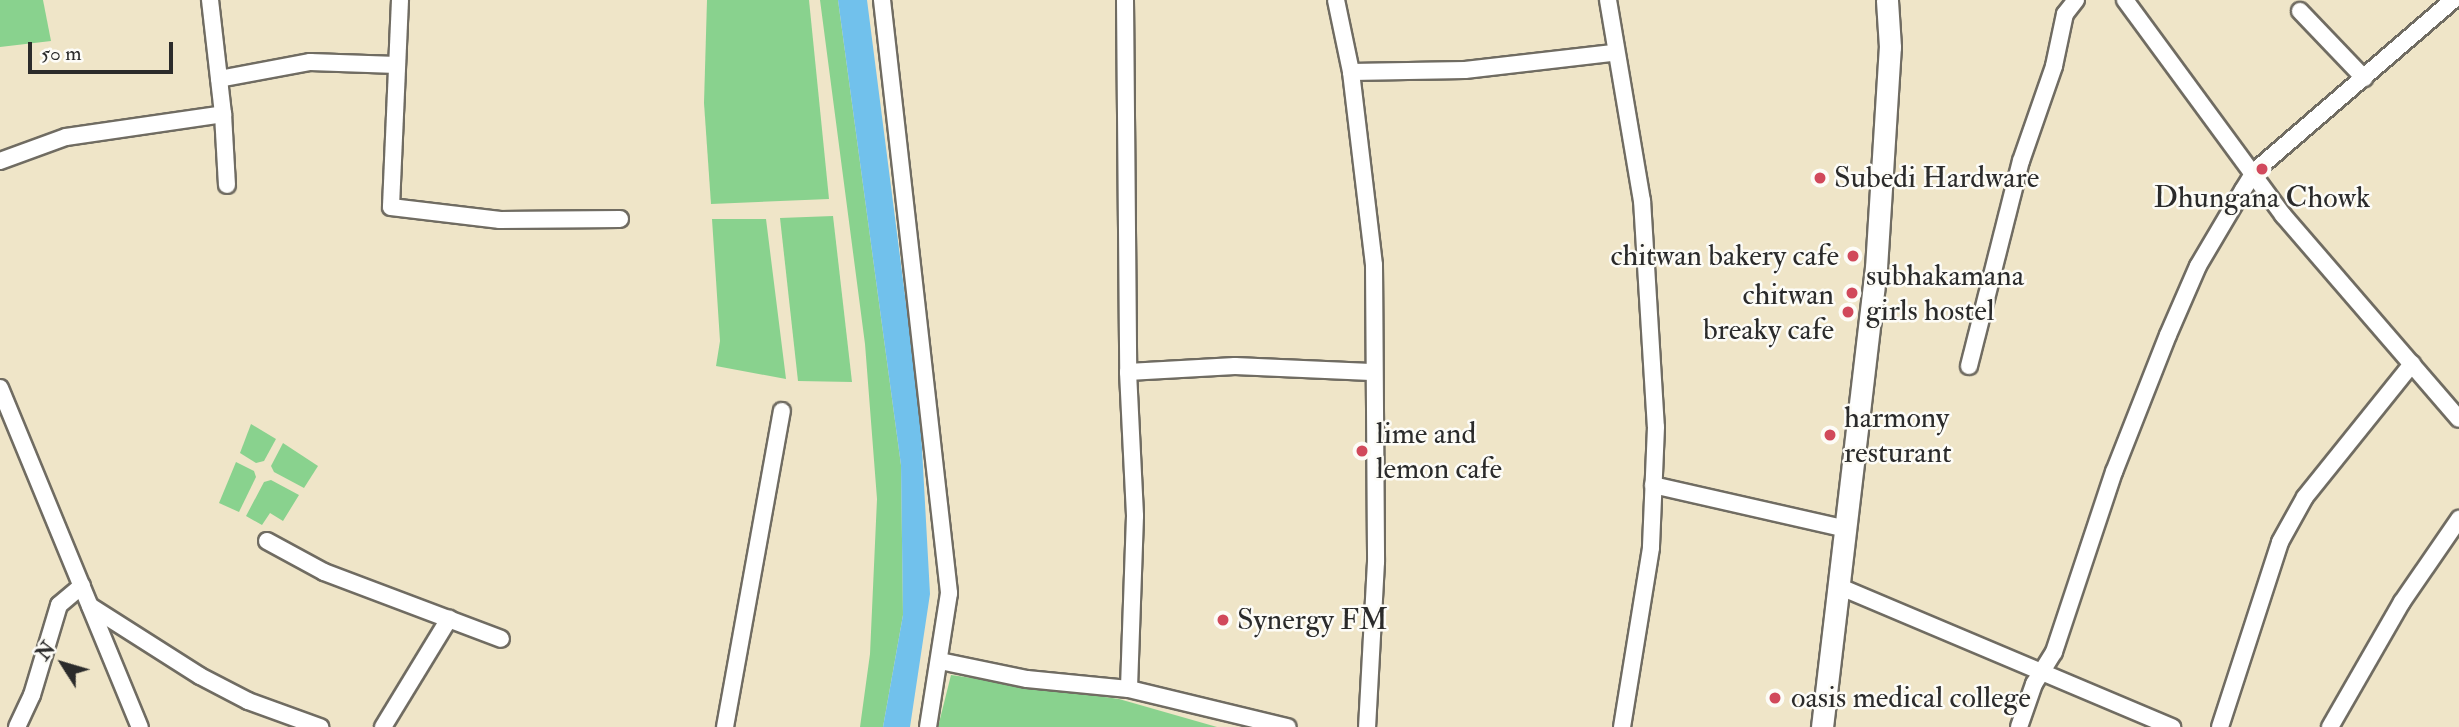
<!DOCTYPE html>
<style>
body{margin:0}
#map{position:relative;width:2459px;height:727px;overflow:hidden;background:#efe5c8;font-family:"IM FELL Double Pica",serif}
div>[style]{position:absolute}
.green>*{inset:0;background:#89d28e}
.water>*{inset:0;background:#71c1ec}
.roads{filter:drop-shadow(2px 0 #706c62) drop-shadow(-2px 0 #706c62) drop-shadow(0 2px #706c62) drop-shadow(0 -2px #706c62)}
.street>*{height:16px;margin:-8px;padding:0 8px;transform-origin:8px;border-radius:8px;background:#fff}
.secondary>*{height:21px;margin:-10.5px;padding:0 10.5px;transform-origin:10.5px;border-radius:10.5px;background:#fff}
.dots>*{width:19px;height:19px;translate:-50% -50%;box-sizing:border-box;border:4px solid #fdfcf7;border-radius:50%}
span{translate:-50% -50%;white-space:nowrap;text-align:center;line-height:1.15;-webkit-text-stroke:5px #fdfcf7;paint-order:stroke}
.poi-label{font-size:30px;color:#2b2b2b}
.left{translate:0 -50%;text-align:left}
.right{translate:-100% -50%;text-align:right}
.north{position:absolute;left:28px;top:629px;width:70px;height:70px;-webkit-text-stroke:5px #fdfcf7;paint-order:stroke;rotate:307deg;font-size:19px;font-weight:700;line-height:28px;text-align:center;color:#2b2b2b}
.north::after{content:'';display:block;margin:auto;width:24px;height:32px;background:#2b2b2b;clip-path:polygon(50% 0,100% 100%,50% 72%,0 100%)}
.scale{position:absolute;left:28px;top:42px;width:145px;height:32px;box-sizing:border-box;border:4px solid #2b2b2b;border-top:0;padding-left:9px;font-size:21px;line-height:24px;white-space:nowrap;color:#2b2b2b;-webkit-text-stroke:5px #fdfcf7;paint-order:stroke}
</style>
<div id="map">
<div class="green">
<div style="clip-path:polygon(0 0,43px 0,51px 41px,0 47px)"></div>
<div style="clip-path:polygon(707px 0,809px 0,829px 199px,711px 204px,704px 103px)"></div>
<div style="clip-path:polygon(820px 0,838px 0,901px 465px,903px 615px,883px 727px,860px 727px,870px 654px,877px 499px,865px 344px)"></div>
<div style="clip-path:polygon(833px 216px,852px 382px,798px 381px,780px 218px)"></div>
<div style="clip-path:polygon(712px 219px,766px 219px,786px 379px,716px 366px,720px 341px)"></div>
<div style="clip-path:polygon(251px 424px,276px 439px,264px 461px,256px 463px,240px 453px)"></div>
<div style="clip-path:polygon(283px 443px,318px 466px,304px 488px,274px 472px,271px 466px)"></div>
<div style="clip-path:polygon(236px 462px,254px 471px,256px 477px,239px 512px,219px 503px)"></div>
<div style="clip-path:polygon(271px 480px,299px 495px,283px 521px,270px 513px,262px 525px,246px 516px,264px 482px)"></div>
<div style="clip-path:polygon(951px 675px,1119px 699px,1217px 727px,938px 727px)"></div>
</div>
<div class="water">
<div style="clip-path:polygon(838px 0,867px 0,920px 412px,930px 594px,910px 727px,883px 727px,903px 615px,901px 465px)"></div>
</div>
<div class="roads">
<div class="street">
<div style="left:400px;top:0;width:207px;rotate:92.5deg"></div>
<div style="left:391px;top:207px;width:110px;rotate:6.8deg"></div>
<div style="left:500px;top:220px;width:120px;rotate:-0.5deg"></div>
<div style="left:882px;top:0;width:597px;rotate:83.55deg"></div>
<div style="left:949px;top:593px;width:136px;rotate:98.9deg"></div>
<div style="left:1125px;top:0;width:372px;rotate:89.5deg"></div>
<div style="left:1128px;top:372px;width:144px;rotate:87.2deg"></div>
<div style="left:1135px;top:516px;width:173px;rotate:92deg"></div>
<div style="left:1129px;top:689px;width:163px;rotate:13.5deg"></div>
<div style="left:1336px;top:0;width:74px;rotate:78.2deg"></div>
<div style="left:1351px;top:72px;width:194px;rotate:83.2deg"></div>
<div style="left:1374px;top:265px;width:297px;rotate:89.6deg"></div>
<div style="left:1376px;top:562px;width:165px;rotate:93.1deg"></div>
<div style="left:1608px;top:0;width:203px;rotate:80.4deg"></div>
<div style="left:1642px;top:200px;width:227px;rotate:86.5deg"></div>
<div style="left:1656px;top:427px;width:121px;rotate:92.4deg"></div>
<div style="left:1651px;top:548px;width:181px;rotate:99.2deg"></div>
<div style="left:2125px;top:0;width:267px;rotate:53.7deg"></div>
<div style="left:2283px;top:215px;width:269px;rotate:49.2deg"></div>
<div style="left:2300px;top:11px;width:93px;rotate:46.3deg"></div>
<div style="left:1351px;top:72px;width:114px;rotate:-1deg"></div>
<div style="left:1465px;top:70px;width:149px;rotate:-6.6deg"></div>
<div style="left:219px;top:79px;width:93px;rotate:-10.6deg"></div>
<div style="left:310px;top:62px;width:87px;rotate:2deg"></div>
<div style="left:223px;top:114px;width:71px;rotate:86.8deg"></div>
<div style="left:0;top:161px;width:70px;rotate:-20deg"></div>
<div style="left:66px;top:137px;width:159px;rotate:-8.3deg"></div>
<div style="left:223px;top:114px;width:115px;rotate:-96.5deg"></div>
<div style="left:1969px;top:366px;width:211px;rotate:-75.8deg"></div>
<div style="left:2021px;top:161px;width:101px;rotate:-70.8deg"></div>
<div style="left:2054px;top:66px;width:53px;rotate:-78.1deg"></div>
<div style="left:2065px;top:14px;width:18px;rotate:-52deg"></div>
<div style="left:1128px;top:372px;width:107px;rotate:-3.2deg"></div>
<div style="left:1235px;top:366px;width:136px;rotate:2.5deg"></div>
<div style="left:0;top:388px;width:367px;rotate:67.6deg"></div>
<div style="left:1653px;top:485px;width:198px;rotate:12.8deg"></div>
<div style="left:267px;top:541px;width:65px;rotate:28.5deg"></div>
<div style="left:324px;top:572px;width:189px;rotate:20.7deg"></div>
<div style="left:1838px;top:586px;width:363px;rotate:22.9deg"></div>
<div style="left:90px;top:606px;width:130px;rotate:32.5deg"></div>
<div style="left:200px;top:676px;width:54px;rotate:27.5deg"></div>
<div style="left:248px;top:701px;width:77px;rotate:19.9deg"></div>
<div style="left:940px;top:661px;width:89px;rotate:11.7deg"></div>
<div style="left:1027px;top:679px;width:102px;rotate:5.6deg"></div>
<div style="left:17px;top:727px;width:35px;rotate:-65deg"></div>
<div style="left:32px;top:695px;width:94px;rotate:-73.3deg"></div>
<div style="left:59px;top:605px;width:30px;rotate:-40deg"></div>
<div style="left:383px;top:727px;width:127px;rotate:-58.6deg"></div>
<div style="left:725px;top:727px;width:321px;rotate:-79.8deg"></div>
<div style="left:2019px;top:727px;width:46px;rotate:-70.8deg"></div>
<div style="left:2034px;top:684px;width:38px;rotate:-58deg"></div>
<div style="left:2054px;top:652px;width:190px;rotate:-71.6deg"></div>
<div style="left:2114px;top:472px;width:147px;rotate:-68.5deg"></div>
<div style="left:2168px;top:335px;width:75px;rotate:-66.5deg"></div>
<div style="left:2198px;top:266px;width:88px;rotate:-59.4deg"></div>
<div style="left:2243px;top:190px;width:22px;rotate:-58deg"></div>
<div style="left:2255px;top:171px;width:262px;rotate:-40.8deg"></div>
<div style="left:2220px;top:727px;width:194px;rotate:-72deg"></div>
<div style="left:2280px;top:542px;width:51px;rotate:-60.9deg"></div>
<div style="left:2305px;top:497px;width:171px;rotate:-51.2deg"></div>
<div style="left:2330px;top:727px;width:144px;rotate:-60.1deg"></div>
<div style="left:2402px;top:602px;width:101px;rotate:-55.5deg"></div>
</div>
<div class="secondary">
<div style="left:1822px;top:727px;width:462px;rotate:-83.3deg"></div>
<div style="left:1876px;top:268px;width:221px;rotate:-86.4deg"></div>
<div style="left:1890px;top:47px;width:47px;rotate:-93.7deg"></div>
</div>
</div>
<div class="dots">
<div style="left:2262px;top:169px;background:#d1495b"></div>
<div style="left:1820px;top:178px;background:#d1495b"></div>
<div style="left:1853px;top:256px;background:#d1495b"></div>
<div style="left:1852px;top:293px;background:#d1495b"></div>
<div style="left:1848px;top:312px;background:#d1495b"></div>
<div style="left:1830px;top:435px;background:#d1495b"></div>
<div style="left:1362px;top:451px;background:#d1495b"></div>
<div style="left:1223px;top:620px;background:#d1495b"></div>
<div style="left:1775px;top:698px;background:#d1495b"></div>
</div>
<div class="poi-label">
<span class="left" style="left:1834px;top:178px">Subedi Hardware</span>
<span style="left:2262px;top:198px">Dhungana Chowk</span>
<span class="right" style="left:1839px;top:256px">chitwan bakery cafe</span>
<span class="left" style="left:1866px;top:293px">subhakamana<br>girls hostel</span>
<span class="right" style="left:1834px;top:312px">chitwan<br>breaky cafe</span>
<span class="left" style="left:1844px;top:435px">harmony<br>resturant</span>
<span class="left" style="left:1376px;top:451px">lime and<br>lemon cafe</span>
<span class="left" style="left:1237px;top:620px">Synergy FM</span>
<span class="left" style="left:1791px;top:698px">oasis medical college</span>
</div>
<div class="north">N</div>
<div class="scale">50 m</div>
</div>
